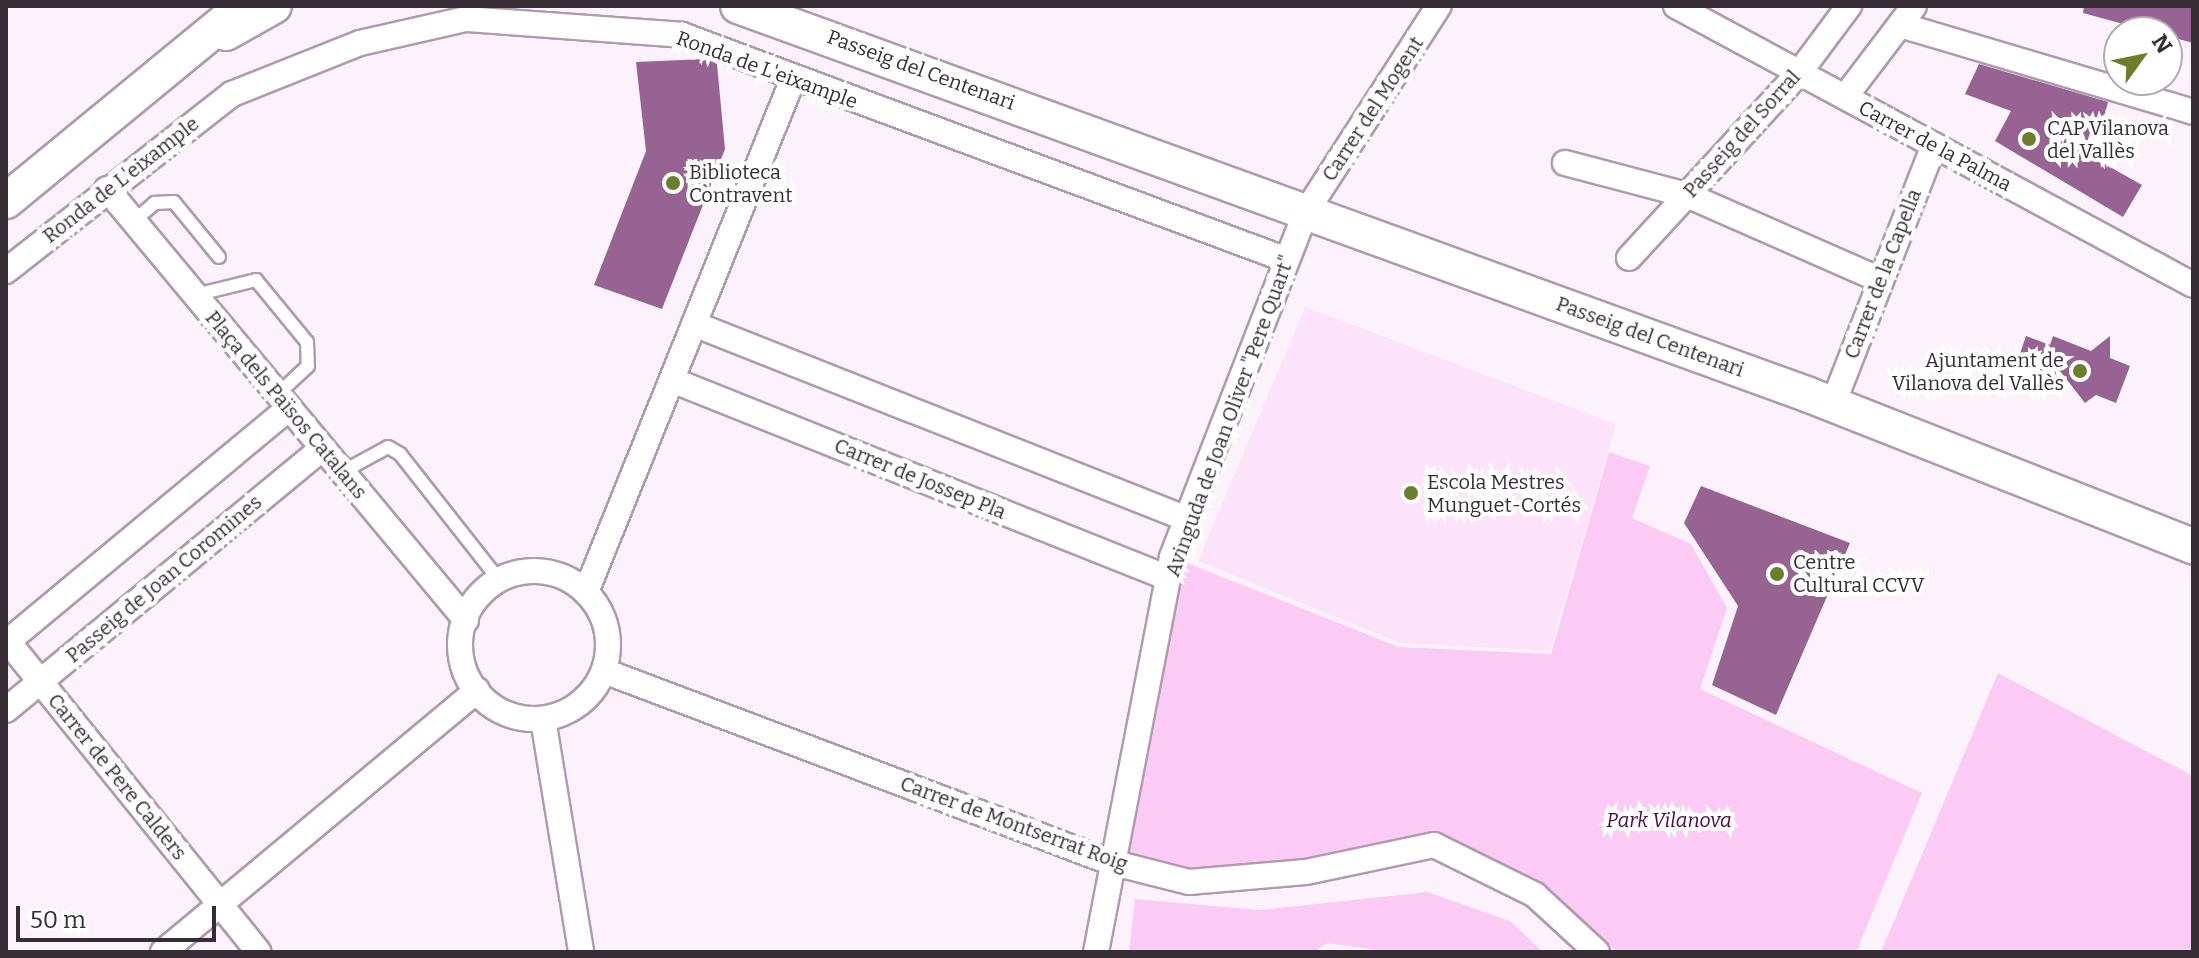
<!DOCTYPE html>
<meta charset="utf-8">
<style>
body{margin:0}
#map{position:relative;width:2199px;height:958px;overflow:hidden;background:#fcf2fb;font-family:Bitter,serif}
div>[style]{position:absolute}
.built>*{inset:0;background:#fce3f9}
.green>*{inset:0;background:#fbcbf6}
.building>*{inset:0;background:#976393}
.roads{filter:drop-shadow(2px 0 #b19aaf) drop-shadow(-2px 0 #b19aaf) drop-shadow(0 2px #b19aaf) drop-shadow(0 -2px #b19aaf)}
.lane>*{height:12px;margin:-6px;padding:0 6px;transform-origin:6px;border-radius:6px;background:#fff}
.street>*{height:24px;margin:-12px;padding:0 12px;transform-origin:12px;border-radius:12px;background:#fff}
.street>.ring{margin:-12px;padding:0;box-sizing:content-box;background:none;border:24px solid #fff;border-radius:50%}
.secondary>*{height:34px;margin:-17px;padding:0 17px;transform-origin:17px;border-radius:17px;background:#fff}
.dots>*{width:22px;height:22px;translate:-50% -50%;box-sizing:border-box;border:4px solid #fff;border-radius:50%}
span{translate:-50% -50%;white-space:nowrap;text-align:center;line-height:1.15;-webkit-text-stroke:8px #fff;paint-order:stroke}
.street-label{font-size:20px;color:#362d35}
.poi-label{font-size:20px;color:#362d35}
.left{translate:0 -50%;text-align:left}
.right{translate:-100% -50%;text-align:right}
.park-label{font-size:20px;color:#4b0749;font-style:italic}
.frame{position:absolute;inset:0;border:8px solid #362d35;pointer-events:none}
.north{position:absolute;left:2103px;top:16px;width:80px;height:80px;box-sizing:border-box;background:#fff;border:2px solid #afabae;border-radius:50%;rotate:57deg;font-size:22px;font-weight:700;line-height:32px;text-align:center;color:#362d35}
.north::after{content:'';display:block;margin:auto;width:28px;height:36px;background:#6c7d2c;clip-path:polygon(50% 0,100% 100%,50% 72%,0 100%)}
.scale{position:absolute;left:16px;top:906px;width:200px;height:36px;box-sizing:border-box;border:4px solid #362d35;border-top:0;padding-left:10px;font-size:24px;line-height:28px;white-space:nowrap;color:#362d35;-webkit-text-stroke:6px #fff;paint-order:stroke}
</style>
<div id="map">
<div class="built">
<div style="clip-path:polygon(1305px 307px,1616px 424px,1550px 651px,1400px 643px,1198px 561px)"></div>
</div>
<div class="green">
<div style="clip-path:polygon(1609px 452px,1650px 466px,1632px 518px,1691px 544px,1727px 608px,1700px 689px,1922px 793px,1856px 952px,1618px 952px,1543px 884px,1445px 839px,1200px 874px,1131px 858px,1117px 824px,1172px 557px,1399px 647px,1551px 654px)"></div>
<div style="clip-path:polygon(1998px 673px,2193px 776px,2193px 952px,1881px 952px)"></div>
<div style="clip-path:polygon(1427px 892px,1510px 921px,1543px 952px,1393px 952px,1327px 943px,1314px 952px,1129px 952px,1135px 899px,1260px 910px)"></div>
</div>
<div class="building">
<div style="clip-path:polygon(2084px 6px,2193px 6px,2193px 43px,2083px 13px)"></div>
<div style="clip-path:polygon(705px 59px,717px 64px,725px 149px,662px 309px,594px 285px,646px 151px,636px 62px)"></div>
<div style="clip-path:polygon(1979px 64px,2108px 102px,2094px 158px,2142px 185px,2123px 217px,1995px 141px,2011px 111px,1965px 94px)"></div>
<div style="clip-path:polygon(2026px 336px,2050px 345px,2053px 336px,2091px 351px,2110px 336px,2110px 358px,2130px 366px,2116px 403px,2096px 395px,2085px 403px,2060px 371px,2056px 380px,2016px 365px)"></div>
<div style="clip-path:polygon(1701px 486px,1850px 543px,1776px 715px,1712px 685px,1738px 606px,1684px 523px)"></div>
</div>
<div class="roads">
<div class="lane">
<div style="left:134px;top:221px;width:28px;rotate:-41deg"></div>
<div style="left:155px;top:203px;width:19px;rotate:-3deg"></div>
<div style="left:174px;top:202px;width:71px;rotate:50.7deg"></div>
<div style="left:195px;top:295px;width:63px;rotate:-13.8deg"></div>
<div style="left:256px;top:280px;width:80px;rotate:50.6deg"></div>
<div style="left:307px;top:342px;width:24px;rotate:88deg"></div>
<div style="left:308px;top:366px;width:41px;rotate:137deg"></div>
<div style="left:342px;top:472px;width:52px;rotate:-28.5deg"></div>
<div style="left:388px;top:447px;width:14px;rotate:30deg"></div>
<div style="left:400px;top:454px;width:160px;rotate:51.8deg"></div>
</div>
<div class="street">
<div style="left:1676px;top:6px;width:587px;rotate:28.35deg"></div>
<div style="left:1900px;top:25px;width:306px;rotate:16.5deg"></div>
<div style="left:1845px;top:97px;width:114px;rotate:-52.8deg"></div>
<div style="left:1565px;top:163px;width:126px;rotate:14.7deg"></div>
<div style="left:1687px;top:195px;width:212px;rotate:23.7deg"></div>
<div style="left:107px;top:189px;width:561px;rotate:50.21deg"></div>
<div style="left:1629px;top:258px;width:251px;rotate:-47.4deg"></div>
<div style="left:1799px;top:73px;width:84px;rotate:-53.3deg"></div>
<div style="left:6px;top:271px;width:287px;rotate:-38.1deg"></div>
<div style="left:232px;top:94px;width:138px;rotate:-21.7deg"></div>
<div style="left:360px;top:43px;width:109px;rotate:-12.8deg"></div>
<div style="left:466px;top:19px;width:217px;rotate:4.2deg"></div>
<div style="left:682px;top:35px;width:645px;rotate:20.4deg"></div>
<div style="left:694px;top:324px;width:530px;rotate:21.58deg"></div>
<div style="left:672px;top:380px;width:534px;rotate:21.76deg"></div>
<div style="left:1833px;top:404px;width:278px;rotate:-68.7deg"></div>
<div class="ring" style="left:460px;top:571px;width:124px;height:124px"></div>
<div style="left:586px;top:592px;width:553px;rotate:-68.03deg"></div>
<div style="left:6px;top:639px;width:402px;rotate:51.1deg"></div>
<div style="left:6px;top:643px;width:368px;rotate:-39.7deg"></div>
<div style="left:604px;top:671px;width:541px;rotate:20.68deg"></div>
<div style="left:1110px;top:862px;width:81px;rotate:14.2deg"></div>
<div style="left:1189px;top:882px;width:117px;rotate:-4.9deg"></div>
<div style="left:1306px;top:872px;width:131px;rotate:-11.9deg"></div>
<div style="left:1434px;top:845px;width:113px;rotate:26.3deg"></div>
<div style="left:1535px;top:895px;width:84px;rotate:42.6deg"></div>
<div style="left:6px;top:710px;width:411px;rotate:-39.6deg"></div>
<div style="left:543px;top:719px;width:236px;rotate:80.7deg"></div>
<div style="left:163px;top:952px;width:409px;rotate:-39.8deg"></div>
<div style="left:1096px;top:952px;width:402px;rotate:-79.1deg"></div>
<div style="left:1172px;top:557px;width:370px;rotate:-68.8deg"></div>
<div style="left:1306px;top:212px;width:245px;rotate:-57.2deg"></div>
</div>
<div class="secondary">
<div style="left:738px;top:6px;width:1139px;rotate:19.96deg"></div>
<div style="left:1809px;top:395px;width:413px;rotate:21.5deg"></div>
<div style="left:226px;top:33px;width:55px;rotate:-29.4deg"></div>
<div style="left:6px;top:201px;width:307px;rotate:-39.4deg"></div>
</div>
</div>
<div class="dots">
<div style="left:2029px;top:139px;background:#6c7d2c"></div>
<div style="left:673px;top:183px;background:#6c7d2c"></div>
<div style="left:2080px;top:371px;background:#6c7d2c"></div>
<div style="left:1411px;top:493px;background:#6c7d2c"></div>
<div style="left:1777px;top:574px;background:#6c7d2c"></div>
</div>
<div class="street-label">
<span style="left:767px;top:70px;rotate:20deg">Ronda de L'eixample</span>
<span style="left:921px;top:70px;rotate:20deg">Passeig del Centenari</span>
<span style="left:1373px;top:109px;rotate:-57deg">Carrer del Mogent</span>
<span style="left:1742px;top:134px;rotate:-48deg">Passeig del Sorral</span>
<span style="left:1935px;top:146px;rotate:28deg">Carrer de la Palma</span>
<span style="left:121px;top:180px;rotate:-38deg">Ronda de L'eixample</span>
<span style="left:1883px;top:274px;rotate:-69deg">Carrer de la Capella</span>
<span style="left:1650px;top:337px;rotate:20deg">Passeig del Centenari</span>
<span style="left:286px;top:405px;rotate:50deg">Plaça dels Països Catalans</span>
<span style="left:1230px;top:416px;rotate:-70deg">Avinguda de Joan Oliver "Pere Quart"</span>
<span style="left:920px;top:479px;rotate:22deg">Carrer de Jossep Pla</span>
<span style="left:164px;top:579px;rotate:-40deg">Passeig de Joan Coromines</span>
<span style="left:117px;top:777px;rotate:51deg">Carrer de Pere Calders</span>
<span style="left:1014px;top:824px;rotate:20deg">Carrer de Montserrat Roig</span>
</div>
<div class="poi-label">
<span class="left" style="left:2047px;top:140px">CAP Vilanova<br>del Vallès</span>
<span class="left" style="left:689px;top:184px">Biblioteca<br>Contravent</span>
<span class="right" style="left:2064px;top:372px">Ajuntament de<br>Vilanova del Vallès</span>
<span class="left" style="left:1427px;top:494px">Escola Mestres<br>Munguet-Cortés</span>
<span class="left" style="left:1793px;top:574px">Centre<br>Cultural CCVV</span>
</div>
<div class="park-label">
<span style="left:1669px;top:820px">Park Vilanova</span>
</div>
<div class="frame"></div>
<div class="north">N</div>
<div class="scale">50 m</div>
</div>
